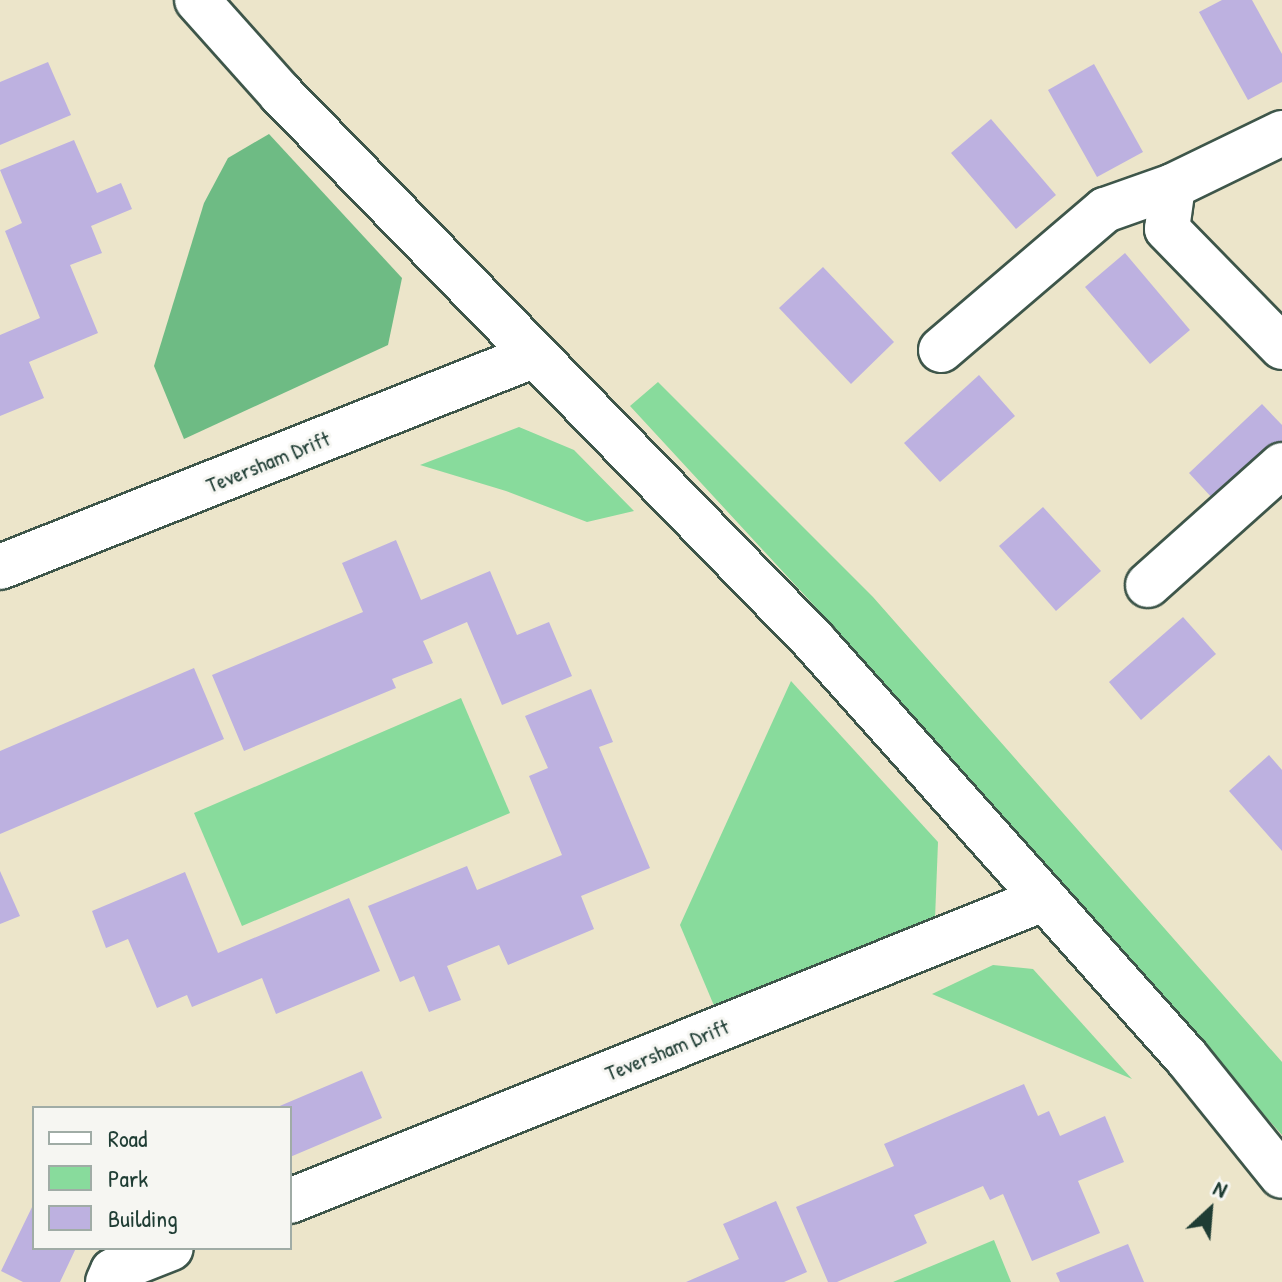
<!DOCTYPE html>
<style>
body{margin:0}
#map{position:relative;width:1282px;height:1282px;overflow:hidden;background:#ece5ca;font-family:"Patrick Hand",sans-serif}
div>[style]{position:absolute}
.green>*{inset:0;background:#88db9c}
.forest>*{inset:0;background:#6ebb84}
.building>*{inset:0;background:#bdb1e0}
.roads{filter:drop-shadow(2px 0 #3e564a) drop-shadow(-2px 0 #3e564a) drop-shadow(0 2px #3e564a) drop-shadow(0 -2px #3e564a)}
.minor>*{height:44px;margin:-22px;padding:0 22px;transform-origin:22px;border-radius:22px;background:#fff}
span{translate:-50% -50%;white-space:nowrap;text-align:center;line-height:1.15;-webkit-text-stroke:6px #f6f6f2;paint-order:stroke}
.street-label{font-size:22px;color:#1f3d34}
.legend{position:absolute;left:32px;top:1106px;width:260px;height:144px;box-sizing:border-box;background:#f6f6f2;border:2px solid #a0aca6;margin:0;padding:10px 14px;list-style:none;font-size:24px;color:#1f3d34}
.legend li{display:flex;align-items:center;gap:16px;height:40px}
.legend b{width:40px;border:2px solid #a0aca6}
.north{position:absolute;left:1170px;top:1170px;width:80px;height:80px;-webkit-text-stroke:6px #f6f6f2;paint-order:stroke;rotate:26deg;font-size:22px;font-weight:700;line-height:32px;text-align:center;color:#1f3d34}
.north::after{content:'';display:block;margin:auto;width:28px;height:36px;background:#1f3d34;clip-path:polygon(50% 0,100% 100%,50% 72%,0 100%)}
</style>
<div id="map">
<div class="green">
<div style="clip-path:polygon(658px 382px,873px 597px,1282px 1062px,1282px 1135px,834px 627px,630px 406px)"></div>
<div style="clip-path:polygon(519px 427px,574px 450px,634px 511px,587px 522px,506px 491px,420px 465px)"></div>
<div style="clip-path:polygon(791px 681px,938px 842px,935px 919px,715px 1008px,680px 925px)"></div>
<div style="clip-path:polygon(461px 698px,510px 813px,242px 926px,194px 813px)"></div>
<div style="clip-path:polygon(993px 965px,1033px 969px,1132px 1079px,932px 994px)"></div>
<div style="clip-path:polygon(994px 1240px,1011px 1282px,893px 1282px)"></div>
</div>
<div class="forest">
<div style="clip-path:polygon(269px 134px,402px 278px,388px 345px,184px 439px,154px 366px,204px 203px,228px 158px)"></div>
</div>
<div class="building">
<div style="clip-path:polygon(1222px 0,1252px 0,1282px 54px,1282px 82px,1248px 100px,1199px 12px)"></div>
<div style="clip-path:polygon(48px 62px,71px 115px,0 145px,0 82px)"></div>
<div style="clip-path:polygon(1094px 64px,1143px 152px,1097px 177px,1048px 90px)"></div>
<div style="clip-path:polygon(991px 119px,1056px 195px,1016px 229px,951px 153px)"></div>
<div style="clip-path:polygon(74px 140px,97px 193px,121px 183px,132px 209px,91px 226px,102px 253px,70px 265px,98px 333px,29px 362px,44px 398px,0 416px,0 335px,40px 318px,5px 231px,22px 223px,0 170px)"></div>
<div style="clip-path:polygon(1125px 253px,1190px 330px,1150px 364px,1085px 287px)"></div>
<div style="clip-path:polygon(823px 267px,894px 342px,851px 384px,779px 308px)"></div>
<div style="clip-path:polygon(979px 375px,1015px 416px,940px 482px,904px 443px)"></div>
<div style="clip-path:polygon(1262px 404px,1282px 425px,1282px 460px,1226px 513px,1189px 473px)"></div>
<div style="clip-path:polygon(1043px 507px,1101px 571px,1056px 611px,999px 546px)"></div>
<div style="clip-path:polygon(396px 540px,421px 600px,490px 571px,517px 635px,549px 622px,572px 676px,502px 705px,467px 622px,423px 641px,433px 663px,392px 679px,396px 688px,244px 751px,212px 675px,363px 612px,342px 563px)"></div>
<div style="clip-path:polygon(1183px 617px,1216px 654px,1141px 720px,1109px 682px)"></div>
<div style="clip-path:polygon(194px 668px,224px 739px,0 834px,0 751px)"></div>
<div style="clip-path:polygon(591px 689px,613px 742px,599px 747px,650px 868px,581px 896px,594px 929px,508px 965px,499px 945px,447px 966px,461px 1000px,429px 1012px,414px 976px,400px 982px,368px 906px,467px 866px,477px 890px,562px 855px,529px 776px,548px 768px,525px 716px)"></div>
<div style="clip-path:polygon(1269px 755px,1282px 770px,1282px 851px,1229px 791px)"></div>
<div style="clip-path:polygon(0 871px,20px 916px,0 924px)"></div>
<div style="clip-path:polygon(185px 872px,218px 953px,349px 898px,380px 971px,276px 1014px,262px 978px,192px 1007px,187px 995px,157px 1008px,128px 939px,106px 948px,92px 911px)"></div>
<div style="clip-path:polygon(362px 1071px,382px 1118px,290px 1157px,290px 1108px,275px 1108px)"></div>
<div style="clip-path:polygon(1024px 1084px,1038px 1116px,1049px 1111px,1060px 1136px,1105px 1116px,1124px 1162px,1078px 1181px,1100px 1233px,1032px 1261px,1003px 1194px,990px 1200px,983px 1186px,914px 1215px,927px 1243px,921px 1246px,837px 1282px,828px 1282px,796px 1207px,894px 1166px,884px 1144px)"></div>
<div style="clip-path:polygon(776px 1201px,807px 1272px,784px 1282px,686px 1282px,739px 1259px,723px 1224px)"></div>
<div style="clip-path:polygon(34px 1203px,34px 1248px,76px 1248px,60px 1282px,23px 1282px,1px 1271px)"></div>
<div style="clip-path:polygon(1128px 1244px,1144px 1282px,1060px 1282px,1056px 1273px)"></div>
</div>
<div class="roads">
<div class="minor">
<div style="left:197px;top:0;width:126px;rotate:48.2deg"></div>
<div style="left:281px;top:94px;width:764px;rotate:45.74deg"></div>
<div style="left:814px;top:641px;width:559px;rotate:48.19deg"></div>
<div style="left:1187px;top:1058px;width:151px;rotate:51.2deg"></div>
<div style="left:1282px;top:133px;width:121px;rotate:154.1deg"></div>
<div style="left:1173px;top:186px;width:43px;rotate:97.9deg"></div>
<div style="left:1167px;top:229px;width:165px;rotate:45.7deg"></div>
<div style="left:941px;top:350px;width:216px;rotate:-40.5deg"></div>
<div style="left:1105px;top:210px;width:72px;rotate:-19.4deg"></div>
<div style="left:0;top:567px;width:575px;rotate:-21.62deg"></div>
<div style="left:1148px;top:585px;width:180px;rotate:-41.8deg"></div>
<div style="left:290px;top:1201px;width:811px;rotate:-21.85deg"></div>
<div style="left:108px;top:1282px;width:12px;rotate:-66deg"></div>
<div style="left:113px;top:1271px;width:62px;rotate:-21.6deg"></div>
</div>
</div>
<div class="street-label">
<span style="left:268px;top:462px;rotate:-22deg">Teversham Drift</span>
<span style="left:667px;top:1050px;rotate:-22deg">Teversham Drift</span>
</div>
<ul class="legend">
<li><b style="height:10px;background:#fff"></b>Road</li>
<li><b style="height:22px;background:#88db9c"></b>Park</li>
<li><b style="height:22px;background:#bdb1e0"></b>Building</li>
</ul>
<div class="north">N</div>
</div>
